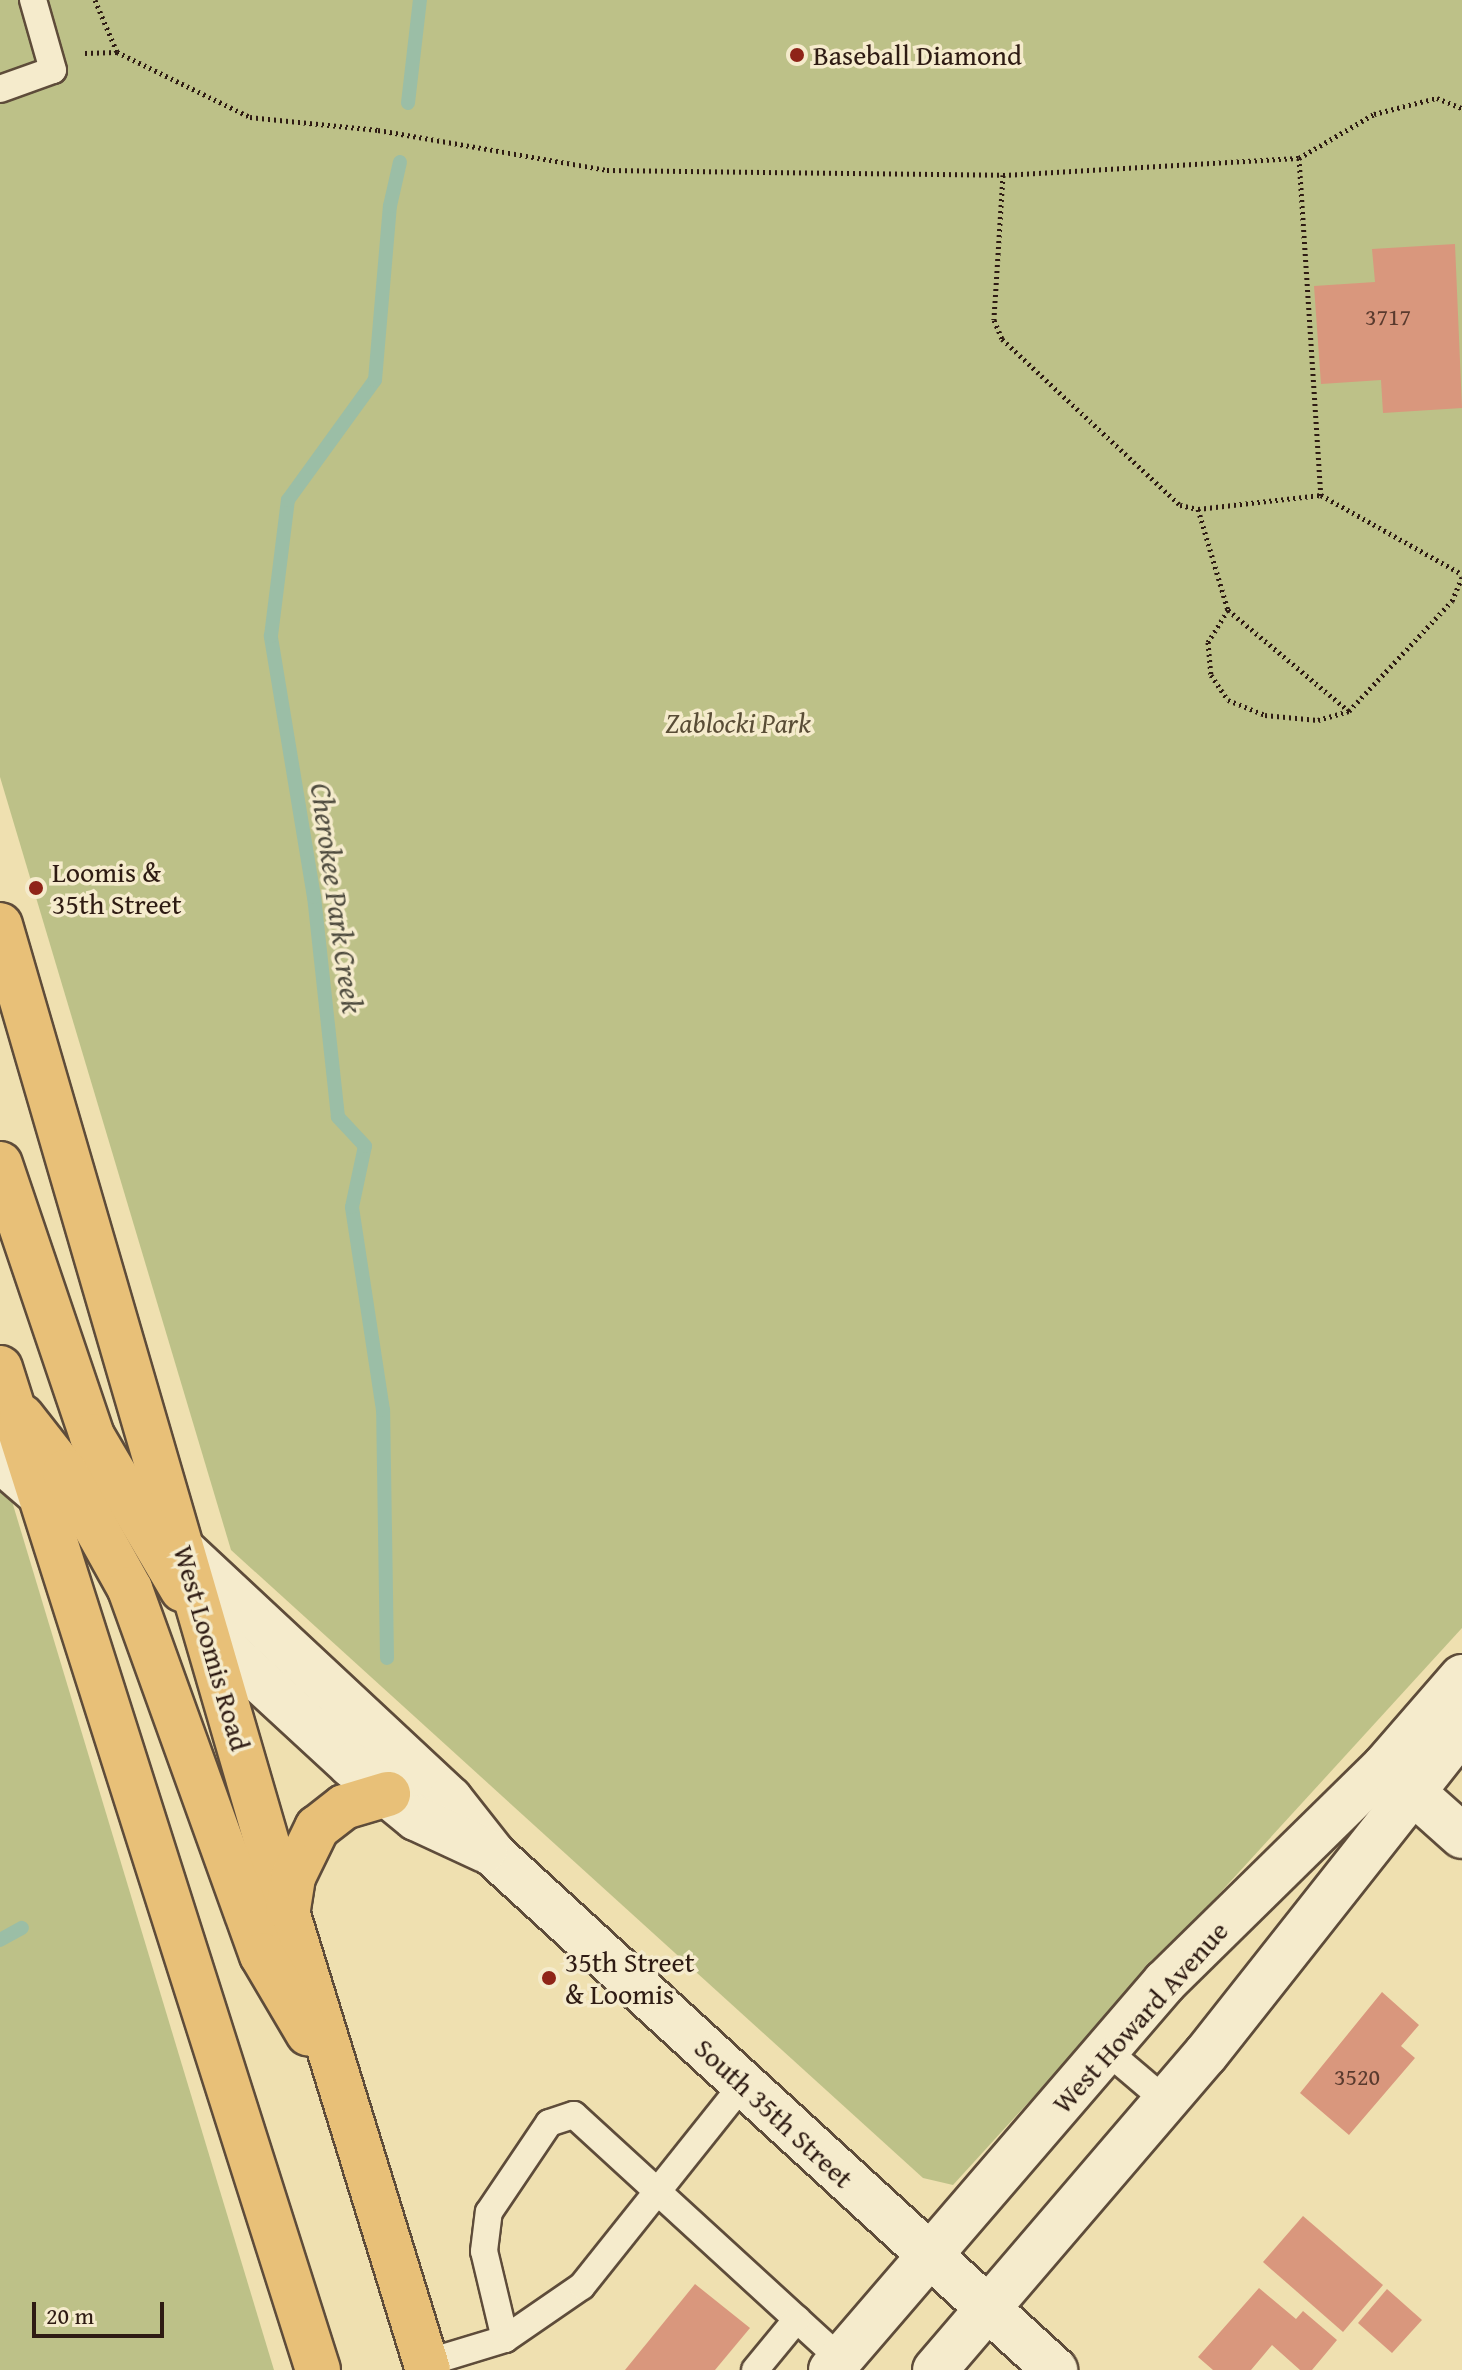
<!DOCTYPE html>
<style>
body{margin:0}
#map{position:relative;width:1462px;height:2370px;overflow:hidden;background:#efe0b0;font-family:"Gentium Book Plus",serif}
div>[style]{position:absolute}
.green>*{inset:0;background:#bdc188}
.stream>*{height:14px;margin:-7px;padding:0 7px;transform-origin:7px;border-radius:7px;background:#9bbea6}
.building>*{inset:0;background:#d9977d}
.path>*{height:5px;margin-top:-2.5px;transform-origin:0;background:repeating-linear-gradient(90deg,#2e1b13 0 2px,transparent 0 6px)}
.roads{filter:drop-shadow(2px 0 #5e4c3a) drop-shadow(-2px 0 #5e4c3a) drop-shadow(0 2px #5e4c3a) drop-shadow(0 -2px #5e4c3a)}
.service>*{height:26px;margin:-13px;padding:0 13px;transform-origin:13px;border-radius:13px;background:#f5ebcc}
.minor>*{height:44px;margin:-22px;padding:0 22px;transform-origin:22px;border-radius:22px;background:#f5ebcc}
.tertiary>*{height:44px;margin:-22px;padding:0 22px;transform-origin:22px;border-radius:22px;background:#f5ebcc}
.secondary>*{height:44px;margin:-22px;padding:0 22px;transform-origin:22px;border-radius:22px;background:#f5ebcc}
.primary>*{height:44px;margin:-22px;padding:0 22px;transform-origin:22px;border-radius:22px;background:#e8c078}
.dots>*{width:22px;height:22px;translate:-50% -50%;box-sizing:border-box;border:4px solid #f5ebcc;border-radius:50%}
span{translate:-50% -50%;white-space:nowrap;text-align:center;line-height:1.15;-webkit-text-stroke:7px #f5ebcc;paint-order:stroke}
.number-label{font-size:24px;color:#593a2e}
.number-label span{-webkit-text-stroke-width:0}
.poi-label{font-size:28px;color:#2e1b13}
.left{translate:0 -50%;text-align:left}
.park-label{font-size:28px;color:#594d36;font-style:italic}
.street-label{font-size:28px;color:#2e1b13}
.water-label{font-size:30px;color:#4f4c3f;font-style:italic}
.scale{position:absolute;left:32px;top:2302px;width:132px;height:36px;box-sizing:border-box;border:4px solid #2e1b13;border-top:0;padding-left:10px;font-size:24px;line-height:28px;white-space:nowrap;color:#2e1b13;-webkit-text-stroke:6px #f5ebcc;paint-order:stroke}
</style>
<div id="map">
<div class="green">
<div style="clip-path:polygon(0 0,1462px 0,1462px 1628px,953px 2185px,923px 2178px,231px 1550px,0 777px)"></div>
<div style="clip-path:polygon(0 1482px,11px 1498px,274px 2370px,0 2370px)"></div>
</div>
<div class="stream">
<div style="left:408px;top:103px;width:104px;rotate:-83.4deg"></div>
<div style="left:387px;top:1658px;width:248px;rotate:-90.9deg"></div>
<div style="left:383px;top:1410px;width:205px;rotate:-98.7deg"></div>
<div style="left:352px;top:1207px;width:62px;rotate:-78deg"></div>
<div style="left:365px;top:1146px;width:40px;rotate:-133deg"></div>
<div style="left:338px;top:1117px;width:221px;rotate:-96.2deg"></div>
<div style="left:314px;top:897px;width:265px;rotate:-99.4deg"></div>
<div style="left:271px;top:636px;width:137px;rotate:-82.9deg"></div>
<div style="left:288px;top:500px;width:148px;rotate:-54.1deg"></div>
<div style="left:375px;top:380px;width:175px;rotate:-85.1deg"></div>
<div style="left:390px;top:206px;width:45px;rotate:-77.2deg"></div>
<div style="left:0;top:1940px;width:25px;rotate:-29deg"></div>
</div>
<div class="building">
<div style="clip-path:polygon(1455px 244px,1462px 408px,1383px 413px,1381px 380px,1321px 384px,1314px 286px,1375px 282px,1372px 249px)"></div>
<div style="clip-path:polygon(1382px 1992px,1419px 2025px,1401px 2046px,1415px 2058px,1349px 2135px,1300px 2093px)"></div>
<div style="clip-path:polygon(1303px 2216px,1383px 2285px,1343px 2332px,1263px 2262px)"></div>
<div style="clip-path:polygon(695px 2284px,750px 2328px,715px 2370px,625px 2370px)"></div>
<div style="clip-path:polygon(1259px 2288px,1296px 2319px,1303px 2311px,1337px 2340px,1312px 2370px,1300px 2370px,1272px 2345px,1251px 2370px,1213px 2370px,1198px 2357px)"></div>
<div style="clip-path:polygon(1387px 2289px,1422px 2320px,1392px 2353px,1358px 2323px)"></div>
</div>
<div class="path">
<div style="left:95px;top:0;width:56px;rotate:67.1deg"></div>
<div style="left:85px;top:53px;width:32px;rotate:-2deg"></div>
<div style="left:117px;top:52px;width:148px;rotate:26deg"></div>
<div style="left:250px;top:117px;width:129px;rotate:5.8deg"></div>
<div style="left:378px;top:130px;width:232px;rotate:9.9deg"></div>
<div style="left:607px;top:170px;width:396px;rotate:0.7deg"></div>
<div style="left:1003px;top:175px;width:145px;rotate:93.6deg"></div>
<div style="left:994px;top:320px;width:21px;rotate:67deg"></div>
<div style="left:1002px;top:339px;width:243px;rotate:43deg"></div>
<div style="left:1180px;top:505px;width:18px;rotate:13deg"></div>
<div style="left:1198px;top:509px;width:124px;rotate:-6.5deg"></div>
<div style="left:1321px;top:495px;width:162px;rotate:29.3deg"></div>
<div style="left:1299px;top:158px;width:338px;rotate:86.3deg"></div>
<div style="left:1003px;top:175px;width:296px;rotate:-3.3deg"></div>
<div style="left:1299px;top:158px;width:87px;rotate:-30.4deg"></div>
<div style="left:1374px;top:114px;width:65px;rotate:-14.3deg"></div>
<div style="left:1437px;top:98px;width:27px;rotate:22deg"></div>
<div style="left:1198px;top:509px;width:105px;rotate:73.5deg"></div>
<div style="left:1228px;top:610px;width:38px;rotate:122deg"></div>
<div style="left:1208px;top:642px;width:33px;rotate:85deg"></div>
<div style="left:1211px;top:675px;width:30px;rotate:56deg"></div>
<div style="left:1228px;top:700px;width:40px;rotate:22deg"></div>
<div style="left:1265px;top:715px;width:53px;rotate:5.4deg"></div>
<div style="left:1318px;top:720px;width:32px;rotate:-16deg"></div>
<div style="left:1349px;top:711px;width:151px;rotate:-46.9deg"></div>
<div style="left:1452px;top:601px;width:26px;rotate:-67deg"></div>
<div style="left:1228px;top:610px;width:158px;rotate:39.9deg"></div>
</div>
<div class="roads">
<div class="service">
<div style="left:0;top:89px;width:56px;rotate:-19.7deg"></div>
<div style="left:53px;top:70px;width:73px;rotate:-105.9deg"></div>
<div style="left:1106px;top:2050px;width:79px;rotate:40.4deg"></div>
<div style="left:505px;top:2339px;width:90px;rotate:-103.4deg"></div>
<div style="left:484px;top:2251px;width:39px;rotate:-83deg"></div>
<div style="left:489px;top:2212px;width:107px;rotate:-56deg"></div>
<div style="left:549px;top:2123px;width:26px;rotate:-18deg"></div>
<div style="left:574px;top:2115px;width:361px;rotate:42.5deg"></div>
<div style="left:426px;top:2363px;width:83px;rotate:-16.9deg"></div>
<div style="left:505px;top:2339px;width:93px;rotate:-34.5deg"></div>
<div style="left:582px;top:2286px;width:258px;rotate:-51.4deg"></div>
<div style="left:755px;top:2370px;width:66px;rotate:-50.5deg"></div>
</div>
<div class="minor">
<div style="left:1386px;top:1768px;width:102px;rotate:41.8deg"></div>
</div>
<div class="tertiary">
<div style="left:0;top:1460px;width:46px;rotate:40.6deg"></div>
<div style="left:831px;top:2370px;width:512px;rotate:-49.28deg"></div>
<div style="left:1165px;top:1982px;width:307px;rotate:-44.5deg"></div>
<div style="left:1384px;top:1767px;width:119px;rotate:-49.1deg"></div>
<div style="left:935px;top:2370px;width:416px;rotate:-49.4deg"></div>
<div style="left:1206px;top:2054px;width:413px;rotate:-51.7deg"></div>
</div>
<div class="secondary">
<div style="left:184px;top:1551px;width:364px;rotate:43deg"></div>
<div style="left:450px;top:1799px;width:71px;rotate:51.8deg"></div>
<div style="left:494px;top:1855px;width:762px;rotate:42.55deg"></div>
<div style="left:202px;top:1616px;width:49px;rotate:52.4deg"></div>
<div style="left:232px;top:1655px;width:162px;rotate:42.7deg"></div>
<div style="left:351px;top:1765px;width:84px;rotate:39.2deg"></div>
<div style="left:416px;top:1818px;width:76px;rotate:24.9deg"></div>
</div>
<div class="primary">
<div style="left:0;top:925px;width:1031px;rotate:73.78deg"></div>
<div style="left:288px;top:1915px;width:476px;rotate:72.9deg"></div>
<div style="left:0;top:1164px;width:287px;rotate:71.3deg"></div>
<div style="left:92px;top:1436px;width:178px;rotate:59.5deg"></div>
<div style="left:0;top:1368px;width:1051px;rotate:72.39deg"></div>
<div style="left:22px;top:1417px;width:70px;rotate:52deg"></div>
<div style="left:65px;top:1472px;width:134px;rotate:60.9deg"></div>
<div style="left:130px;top:1589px;width:389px;rotate:70.2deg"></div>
<div style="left:262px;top:1955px;width:91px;rotate:59.5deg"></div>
<div style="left:288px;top:1909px;width:32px;rotate:-81deg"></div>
<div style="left:293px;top:1877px;width:55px;rotate:-63.9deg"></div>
<div style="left:317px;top:1828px;width:34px;rotate:-38deg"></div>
<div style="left:344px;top:1807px;width:46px;rotate:-16.5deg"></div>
</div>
</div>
<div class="dots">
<div style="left:797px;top:55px;background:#8f2418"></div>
<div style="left:36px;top:888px;background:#8f2418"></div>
<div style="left:549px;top:1978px;background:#8f2418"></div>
</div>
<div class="number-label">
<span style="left:1388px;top:317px">3717</span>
<span style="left:1357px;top:2077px">3520</span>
</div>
<div class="poi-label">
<span class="left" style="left:813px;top:55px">Baseball Diamond</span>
<span class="left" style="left:52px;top:888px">Loomis &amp;<br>35th Street</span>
<span class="left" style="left:565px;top:1978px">35th Street<br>&amp; Loomis</span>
</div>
<div class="park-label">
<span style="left:738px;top:723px">Zablocki Park</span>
</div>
<div class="street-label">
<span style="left:212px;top:1648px;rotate:74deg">West Loomis Road</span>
<span style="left:1140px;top:2017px;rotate:-48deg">West Howard Avenue</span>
<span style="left:774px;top:2113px;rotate:43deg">South 35th Street</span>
</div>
<div class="water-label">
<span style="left:337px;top:898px;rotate:82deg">Cherokee Park Creek</span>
</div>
<div class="scale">20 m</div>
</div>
